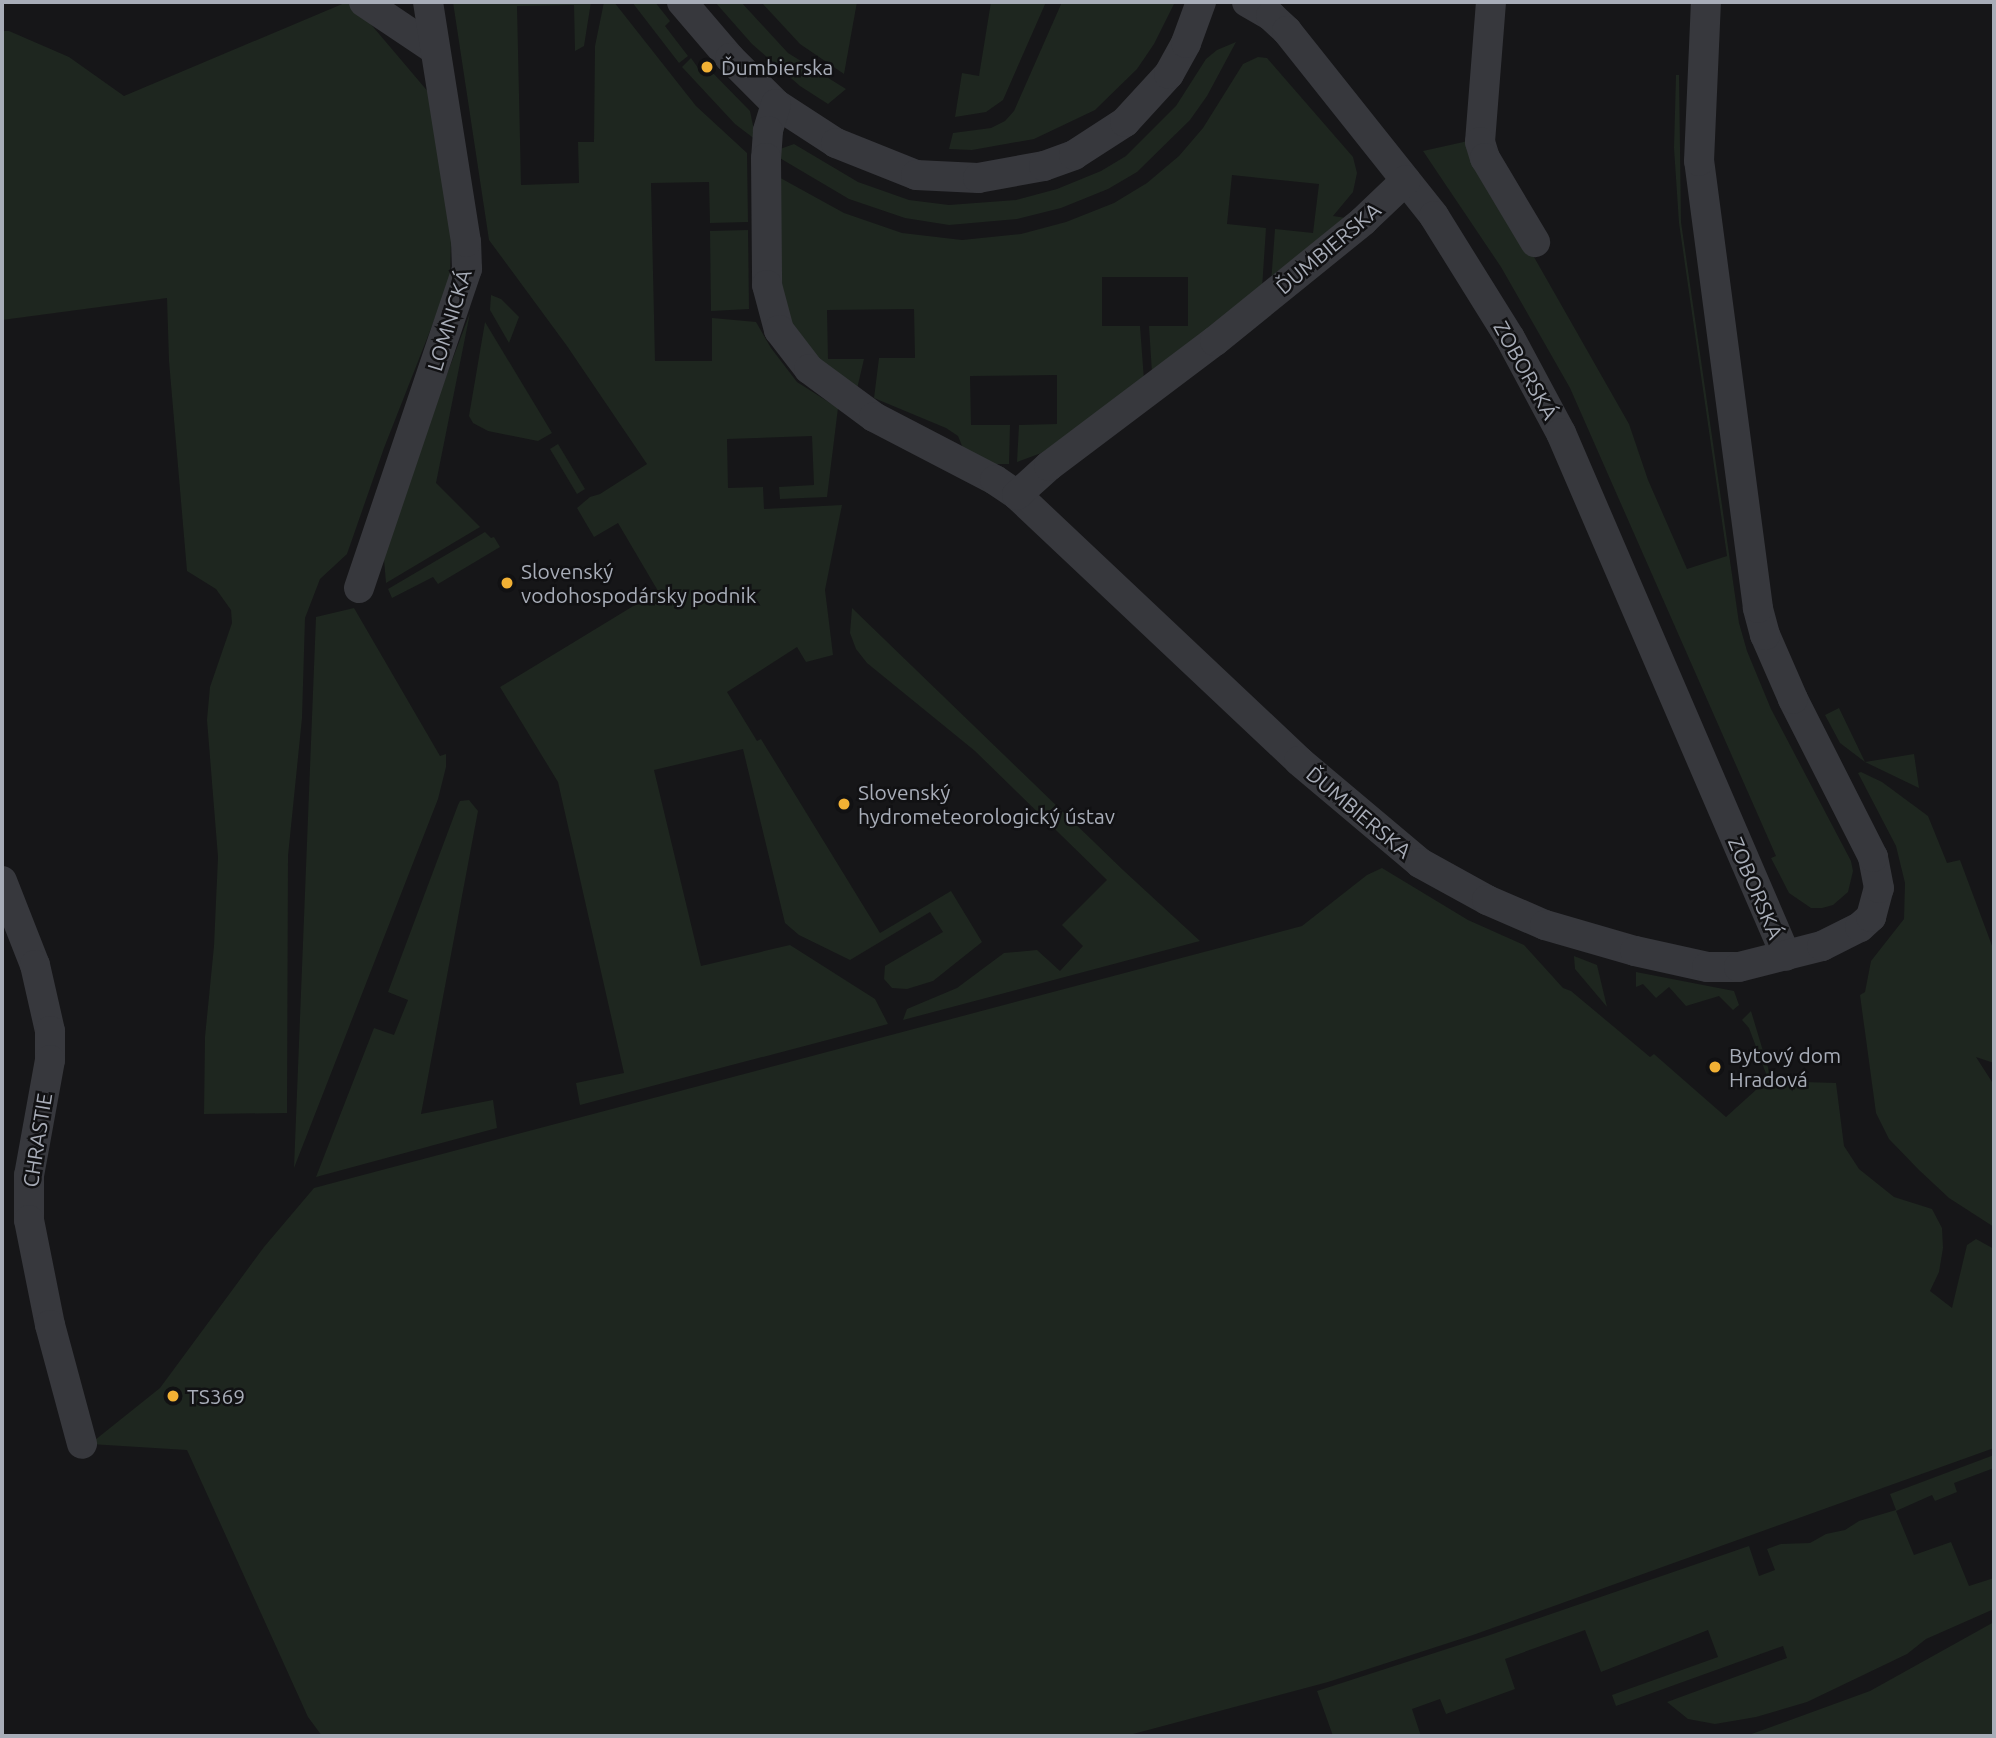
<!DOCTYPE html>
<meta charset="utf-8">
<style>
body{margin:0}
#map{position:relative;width:1996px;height:1738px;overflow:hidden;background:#161618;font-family:Ubuntu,sans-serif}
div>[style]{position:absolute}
.green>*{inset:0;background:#1e261f}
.minor>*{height:30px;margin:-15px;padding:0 15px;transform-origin:15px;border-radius:15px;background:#37383d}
.dots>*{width:19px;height:19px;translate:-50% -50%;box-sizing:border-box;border:4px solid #111113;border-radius:50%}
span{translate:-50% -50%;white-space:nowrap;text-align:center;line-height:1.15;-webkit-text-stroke:5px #111113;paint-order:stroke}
.poi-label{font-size:21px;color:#a8adb8}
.left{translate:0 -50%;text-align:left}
.street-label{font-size:21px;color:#a8adb8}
.frame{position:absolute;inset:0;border:4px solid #a8adb8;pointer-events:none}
</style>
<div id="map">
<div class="green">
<div style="clip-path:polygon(347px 2px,352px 2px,430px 94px,451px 238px,450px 280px,384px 448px,347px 554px,320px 579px,305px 618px,302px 718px,288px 856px,287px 1113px,204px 1114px,205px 1037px,214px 946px,218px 857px,207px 720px,210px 687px,232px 623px,231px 610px,216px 589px,187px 571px,169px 361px,167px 298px,2px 320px,2px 31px,9px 31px,69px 57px,124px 96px)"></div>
<div style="clip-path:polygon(453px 2px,591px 2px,584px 46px,575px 51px,574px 5px,517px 6px,521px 185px,579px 183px,578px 142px,594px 142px,595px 46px,604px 2px,614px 2px,696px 106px,747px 153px,748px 222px,710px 223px,709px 182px,651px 183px,655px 361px,712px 361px,712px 318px,756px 322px,771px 348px,797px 382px,838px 408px,827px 497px,780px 499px,779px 487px,814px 485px,812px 436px,727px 439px,728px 488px,763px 487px,764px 509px,842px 505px,825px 590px,833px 655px,806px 662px,797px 647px,727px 692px,757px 741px,761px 739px,880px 933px,951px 891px,982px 942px,933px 981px,907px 989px,892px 988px,884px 979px,885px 966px,943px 932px,930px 912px,850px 960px,799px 935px,785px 923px,743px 749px,654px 770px,701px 966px,790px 945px,875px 999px,888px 1024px,580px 1105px,576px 1083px,624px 1073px,558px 782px,500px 687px,658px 591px,618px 523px,594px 537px,577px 508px,590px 497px,600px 494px,647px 464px,567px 346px,489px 240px)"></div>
<div style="clip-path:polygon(632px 2px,655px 2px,670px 21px,665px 26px,688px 56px,679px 63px)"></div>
<div style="clip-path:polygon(715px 2px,741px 2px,788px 53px,846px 89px,828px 104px,800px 86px,752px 44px)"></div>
<div style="clip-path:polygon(761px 2px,857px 2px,844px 74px,800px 44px)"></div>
<div style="clip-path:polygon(991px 2px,1046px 2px,1003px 100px,986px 112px,955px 117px,962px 73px,979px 76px)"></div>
<div style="clip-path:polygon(1062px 2px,1175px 2px,1154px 44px,1137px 69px,1095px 110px,1034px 139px,972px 150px,949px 149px,953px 133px,991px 128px,1005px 121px,1014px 111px)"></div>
<div style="clip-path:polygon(1236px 42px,1207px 96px,1190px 120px,1137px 172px,1108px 189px,1061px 208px,1017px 219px,949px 225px,905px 218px,849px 199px,778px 157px,780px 149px,794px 144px,858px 182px,909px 200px,949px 205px,1016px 200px,1057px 189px,1101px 171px,1126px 156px,1176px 106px,1206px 59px,1217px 50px)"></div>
<div style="clip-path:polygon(1258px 57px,1267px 58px,1353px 157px,1357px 173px,1353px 192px,1333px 216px,1346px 218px,1271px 283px,1275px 229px,1313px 233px,1319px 184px,1232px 175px,1227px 224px,1266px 228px,1262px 289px,1152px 373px,1149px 326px,1188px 326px,1188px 277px,1102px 277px,1102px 326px,1140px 326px,1144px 380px,1044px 452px,1017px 462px,1019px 425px,1057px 424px,1057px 375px,970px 376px,971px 425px,1010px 425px,1009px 464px,993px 464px,965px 453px,958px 436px,946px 428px,874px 398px,879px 358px,915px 358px,914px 309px,827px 310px,828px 359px,864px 359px,857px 389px,833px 373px,801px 342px,783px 307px,775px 175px,844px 213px,902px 233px,962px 240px,1021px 234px,1066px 222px,1114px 203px,1147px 183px,1179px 156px,1203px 128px,1243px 64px)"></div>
<div style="clip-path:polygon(691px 58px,701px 72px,707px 67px,750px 111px,756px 140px,735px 124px,682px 67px)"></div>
<div style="clip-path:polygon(1676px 75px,1679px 75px,1681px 222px,1739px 623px,1747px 651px,1771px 709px,1851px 861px,1853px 871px,1848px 892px,1833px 905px,1822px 908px,1811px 908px,1789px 893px,1771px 858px,1776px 856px,1570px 388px,1501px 267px,1423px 151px,1468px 141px,1629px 424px,1648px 480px,1687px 569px,1727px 556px,1679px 223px,1674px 148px)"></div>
<div style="clip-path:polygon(748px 230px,749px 309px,711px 311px,710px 231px)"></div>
<div style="clip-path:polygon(491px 295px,501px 299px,519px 317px,509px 343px,490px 310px)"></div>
<div style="clip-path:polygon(470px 313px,436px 483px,480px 527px,386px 583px,384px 559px,414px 462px)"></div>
<div style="clip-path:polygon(485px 322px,552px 433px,538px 441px,488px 431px,473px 423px,469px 416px)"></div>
<div style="clip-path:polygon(558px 444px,585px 489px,577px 494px,550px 449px)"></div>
<div style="clip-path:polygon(485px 532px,491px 538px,494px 537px,500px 547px,438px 584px,433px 577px,392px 598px,388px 589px)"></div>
<div style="clip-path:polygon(354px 608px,440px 756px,446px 754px,446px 767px,438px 799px,294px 1168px,316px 617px)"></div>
<div style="clip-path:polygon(852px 608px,1123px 870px,1200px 941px,903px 1020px,907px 1009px,957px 988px,1004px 953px,1037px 950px,1060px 971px,1083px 946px,1062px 925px,1107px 880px,975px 751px,867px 663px,856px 649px,850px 633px)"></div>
<div style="clip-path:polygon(1839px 708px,1865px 762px,1914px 754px,1919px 788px,1865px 762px,1840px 743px,1825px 715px)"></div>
<div style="clip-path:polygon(1861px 772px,1882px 782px,1928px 816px,1947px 863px,1960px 860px,1994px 951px,1994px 1063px,1976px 1057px,1994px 1085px,1994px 1227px,1949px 1198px,1919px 1170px,1889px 1139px,1876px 1113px,1860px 995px,1865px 992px,1871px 961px,1904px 919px,1905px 883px,1896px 846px,1858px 773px)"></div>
<div style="clip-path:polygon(469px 800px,478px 811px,421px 1114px,493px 1100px,497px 1128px,316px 1177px,374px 1028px,394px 1035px,408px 1000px,388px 992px,458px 805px,460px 801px)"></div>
<div style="clip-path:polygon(1382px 868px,1468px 920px,1524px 945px,1563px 988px,1571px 991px,1650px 1057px,1654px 1054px,1726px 1117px,1768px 1079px,1749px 1028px,1742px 1020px,1751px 1011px,1772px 1081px,1836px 1083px,1844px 1146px,1859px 1169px,1894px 1197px,1932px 1209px,1942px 1228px,1943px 1248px,1939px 1272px,1930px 1291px,1952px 1308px,1967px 1245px,1976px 1239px,1994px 1249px,1994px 1448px,1473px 1635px,1328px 1682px,1133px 1734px,322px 1736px,308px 1717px,187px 1450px,90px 1444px,160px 1388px,264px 1247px,314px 1188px,1302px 926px,1367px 875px)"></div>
<div style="clip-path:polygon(1574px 956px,1597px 965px,1607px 1007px,1575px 969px)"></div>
<div style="clip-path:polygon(1636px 972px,1734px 991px,1739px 1005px,1733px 1010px,1719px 996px,1686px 1006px,1669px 987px,1656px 998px,1643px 984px,1636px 987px)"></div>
<div style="clip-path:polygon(1994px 1455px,1994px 1468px,1954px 1483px,1957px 1492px,1935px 1501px,1932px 1495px,1896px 1511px,1914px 1555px,1951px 1542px,1969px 1586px,1994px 1578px,1994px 1609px,1926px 1639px,1907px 1654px,1807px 1702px,1756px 1717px,1715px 1724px,1688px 1719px,1667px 1702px,1787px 1658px,1783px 1646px,1616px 1706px,1612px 1695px,1718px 1657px,1708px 1630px,1601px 1672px,1585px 1630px,1505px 1659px,1515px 1689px,1446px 1714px,1440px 1699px,1412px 1709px,1421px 1736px,1333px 1736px,1317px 1691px,1487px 1636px,1749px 1546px,1759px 1576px,1775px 1570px,1767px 1549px,1781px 1544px,1810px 1543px,1826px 1534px,1845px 1530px,1859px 1521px,1896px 1510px,1890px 1494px)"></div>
<div style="clip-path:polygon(1994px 1622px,1994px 1736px,1746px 1736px,1870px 1691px)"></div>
</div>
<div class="minor">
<div style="left:364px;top:2px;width:84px;rotate:33.9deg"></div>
<div style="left:682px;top:2px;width:74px;rotate:49.4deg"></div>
<div style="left:730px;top:58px;width:65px;rotate:45deg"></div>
<div style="left:776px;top:104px;width:72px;rotate:33deg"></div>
<div style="left:836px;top:143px;width:86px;rotate:21.8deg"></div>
<div style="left:916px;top:175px;width:62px;rotate:2.8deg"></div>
<div style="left:978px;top:178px;width:67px;rotate:-10.3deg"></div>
<div style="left:1044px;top:166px;width:32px;rotate:-20deg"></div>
<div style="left:1074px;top:155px;width:61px;rotate:-32.9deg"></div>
<div style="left:1125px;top:122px;width:65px;rotate:-47.5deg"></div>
<div style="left:1169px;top:74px;width:35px;rotate:-61deg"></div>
<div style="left:1186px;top:43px;width:44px;rotate:-69.9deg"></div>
<div style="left:1247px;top:2px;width:28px;rotate:30deg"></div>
<div style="left:1271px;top:16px;width:22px;rotate:43deg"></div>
<div style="left:1287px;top:31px;width:236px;rotate:51.5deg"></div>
<div style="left:1434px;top:216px;width:144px;rotate:58.1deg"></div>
<div style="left:1510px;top:338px;width:108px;rotate:61.8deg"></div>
<div style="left:1561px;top:433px;width:569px;rotate:66.72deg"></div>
<div style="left:1491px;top:2px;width:140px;rotate:94.5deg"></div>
<div style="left:1480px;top:142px;width:17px;rotate:73deg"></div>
<div style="left:1485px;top:158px;width:98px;rotate:59.2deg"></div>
<div style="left:776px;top:104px;width:28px;rotate:107deg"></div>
<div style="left:768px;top:131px;width:27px;rotate:94deg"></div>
<div style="left:766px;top:158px;width:127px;rotate:89.5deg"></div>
<div style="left:767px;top:285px;width:47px;rotate:75.1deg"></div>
<div style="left:779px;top:330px;width:49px;rotate:52.4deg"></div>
<div style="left:809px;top:369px;width:81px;rotate:36.4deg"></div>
<div style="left:874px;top:417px;width:136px;rotate:27.5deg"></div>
<div style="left:995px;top:480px;width:27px;rotate:34deg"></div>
<div style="left:1017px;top:495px;width:388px;rotate:43.3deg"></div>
<div style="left:1299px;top:761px;width:158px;rotate:40.1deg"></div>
<div style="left:1420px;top:863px;width:77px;rotate:28.9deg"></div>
<div style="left:1487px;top:900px;width:63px;rotate:23.3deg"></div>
<div style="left:1545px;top:925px;width:94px;rotate:16.1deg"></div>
<div style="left:1635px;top:951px;width:74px;rotate:12.5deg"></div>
<div style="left:1707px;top:967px;width:32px"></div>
<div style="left:1739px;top:967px;width:86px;rotate:-14.2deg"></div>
<div style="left:1822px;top:946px;width:42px;rotate:-26.6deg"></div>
<div style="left:1860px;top:927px;width:15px;rotate:-42deg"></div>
<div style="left:1871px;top:917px;width:30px;rotate:-75deg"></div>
<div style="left:1879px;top:888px;width:32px;rotate:-101deg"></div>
<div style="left:1873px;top:857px;width:177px;rotate:-116.9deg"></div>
<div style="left:1793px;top:699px;width:70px;rotate:-113.6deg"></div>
<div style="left:1765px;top:635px;width:28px;rotate:-105deg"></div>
<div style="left:1758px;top:608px;width:451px;rotate:-97.5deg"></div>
<div style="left:1699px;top:161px;width:159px;rotate:-87.5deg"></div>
<div style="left:1017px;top:495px;width:43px;rotate:-42.2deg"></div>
<div style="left:1049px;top:466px;width:208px;rotate:-37deg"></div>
<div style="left:1215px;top:341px;width:191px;rotate:-39deg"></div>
<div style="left:1363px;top:221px;width:59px;rotate:-43.6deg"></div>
<div style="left:359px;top:588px;width:337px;rotate:-71.3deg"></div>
<div style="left:467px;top:269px;width:27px;rotate:-92deg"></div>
<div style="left:466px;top:242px;width:243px;rotate:-99deg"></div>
<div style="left:2px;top:881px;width:90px;rotate:68.6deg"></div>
<div style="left:35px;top:965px;width:68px;rotate:77.2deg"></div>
<div style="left:50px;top:1031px;width:29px;rotate:90deg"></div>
<div style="left:50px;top:1060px;width:117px;rotate:100.3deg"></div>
<div style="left:29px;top:1175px;width:45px;rotate:90deg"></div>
<div style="left:29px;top:1220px;width:107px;rotate:78.7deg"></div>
<div style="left:50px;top:1325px;width:123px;rotate:74.9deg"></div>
</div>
<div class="dots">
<div style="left:707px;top:67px;background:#f2b134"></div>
<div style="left:507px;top:583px;background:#f2b134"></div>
<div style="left:844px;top:804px;background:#f2b134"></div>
<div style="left:1715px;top:1067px;background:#f2b134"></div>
<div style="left:173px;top:1396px;background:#f2b134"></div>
</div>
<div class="poi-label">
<span class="left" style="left:721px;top:67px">Ďumbierska</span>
<span class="left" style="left:521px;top:583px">Slovenský<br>vodohospodársky podnik</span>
<span class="left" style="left:858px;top:804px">Slovenský<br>hydrometeorologický ústav</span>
<span class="left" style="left:1729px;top:1067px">Bytový dom<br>Hradová</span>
<span class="left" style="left:187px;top:1396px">TS369</span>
</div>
<div class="street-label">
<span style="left:1328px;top:248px;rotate:-40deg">ĎUMBIERSKA</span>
<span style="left:449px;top:320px;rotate:-73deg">LOMNICKÁ</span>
<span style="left:1526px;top:370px;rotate:61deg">ZOBORSKÁ</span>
<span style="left:1359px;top:812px;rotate:40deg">ĎUMBIERSKA</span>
<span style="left:1756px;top:888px;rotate:67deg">ZOBORSKÁ</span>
<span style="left:37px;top:1140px;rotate:-81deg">CHRASTIE</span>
</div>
<div class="frame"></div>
</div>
